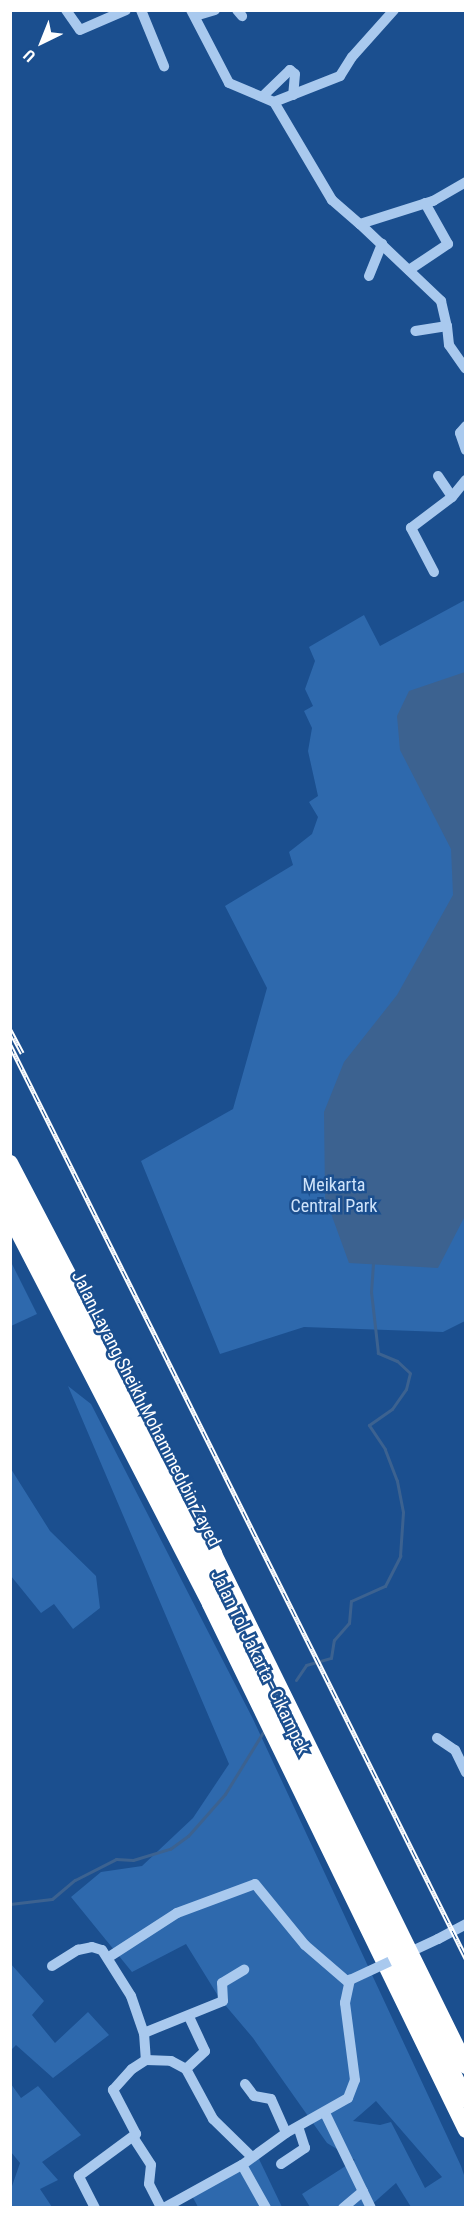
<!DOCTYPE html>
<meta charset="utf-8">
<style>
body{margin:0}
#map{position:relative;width:476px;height:2218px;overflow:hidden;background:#1b4f8f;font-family:"Roboto Condensed",sans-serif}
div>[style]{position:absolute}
.green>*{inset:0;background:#2e69ad}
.water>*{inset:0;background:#3c6290}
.stream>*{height:3px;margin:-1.5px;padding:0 1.5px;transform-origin:1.5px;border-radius:1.5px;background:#3c6290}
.minor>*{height:10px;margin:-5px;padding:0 5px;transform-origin:5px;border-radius:5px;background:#a9c9ee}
.highway>*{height:16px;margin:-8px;padding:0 8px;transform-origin:8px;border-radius:8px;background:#fff}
.rail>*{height:5px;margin-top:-2.5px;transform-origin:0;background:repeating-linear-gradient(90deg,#1b4f8f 0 9px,#fff 0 18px);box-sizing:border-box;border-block:2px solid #fff}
.minor-bridge>*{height:10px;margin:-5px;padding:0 5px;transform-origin:5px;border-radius:5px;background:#a9c9ee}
.highway-bridge>*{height:16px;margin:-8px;padding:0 8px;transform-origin:8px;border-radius:8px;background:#fff}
span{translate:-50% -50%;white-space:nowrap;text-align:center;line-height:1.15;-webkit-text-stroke:5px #1b4f8f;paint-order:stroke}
.park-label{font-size:18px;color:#cfe3fa}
.street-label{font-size:18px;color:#fff}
.frame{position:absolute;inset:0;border:12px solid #fff;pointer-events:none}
.north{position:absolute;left:12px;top:12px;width:60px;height:60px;-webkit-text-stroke:4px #1b4f8f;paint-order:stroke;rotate:223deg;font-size:16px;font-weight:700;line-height:24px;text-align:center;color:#fff}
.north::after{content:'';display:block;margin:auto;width:21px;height:27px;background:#fff;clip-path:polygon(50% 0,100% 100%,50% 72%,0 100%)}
</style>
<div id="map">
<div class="green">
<div style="clip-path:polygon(465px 600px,465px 1321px,443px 1332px,304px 1327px,220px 1354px,141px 1161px,233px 1109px,267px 988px,225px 906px,293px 865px,289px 852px,312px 834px,318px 817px,309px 802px,318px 796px,308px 751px,312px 728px,304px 711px,313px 706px,305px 689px,315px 661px,309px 647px,364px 615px,380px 646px)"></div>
<div style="clip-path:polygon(11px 1262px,37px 1314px,11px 1326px,10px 1326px)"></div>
<div style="clip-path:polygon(evenodd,68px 1386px,91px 1404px,253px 1719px,461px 2166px,465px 2178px,465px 2207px,411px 2207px,396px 2183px,369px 2207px,310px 2207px,302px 2194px,355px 2160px,327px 2143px,253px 2038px,220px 1999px,186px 1944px,132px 1972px,71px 1897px,101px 1872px,142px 1866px,193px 1818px,229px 1764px,68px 1386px,376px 2101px,442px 2177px,425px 2188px,391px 2122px,380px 2125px,353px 2121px,376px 2101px)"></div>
<div style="clip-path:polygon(11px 1469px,50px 1531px,96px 1576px,100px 1608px,73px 1629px,54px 1604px,41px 1613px,11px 1576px)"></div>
<div style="clip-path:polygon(10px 1963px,44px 2001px,32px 2015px,55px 2043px,88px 2012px,109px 2035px,53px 2078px,16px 2045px,11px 2050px)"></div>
<div style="clip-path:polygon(11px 2084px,21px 2098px,38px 2086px,81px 2135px,42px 2162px,58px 2180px,40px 2189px,52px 2207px,11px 2207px,11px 2189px,20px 2163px,11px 2152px)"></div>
<div style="clip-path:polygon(258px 2157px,282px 2207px,198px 2207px,191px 2194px)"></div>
</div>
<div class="water">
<div style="clip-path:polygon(465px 672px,465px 1216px,438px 1268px,349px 1263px,325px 1197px,324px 1112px,344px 1062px,397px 995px,453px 895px,451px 849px,400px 750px,397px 716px,409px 691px)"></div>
</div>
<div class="stream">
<div style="left:296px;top:1680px;width:18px;rotate:-56deg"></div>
<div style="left:306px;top:1665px;width:26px;rotate:-16deg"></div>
<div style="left:331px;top:1658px;width:18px;rotate:-81deg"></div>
<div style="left:334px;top:1640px;width:23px;rotate:-49deg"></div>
<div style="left:349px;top:1623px;width:22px;rotate:-85deg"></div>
<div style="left:351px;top:1601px;width:37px;rotate:-24deg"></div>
<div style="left:385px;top:1586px;width:34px;rotate:-63deg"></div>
<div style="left:400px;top:1556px;width:44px;rotate:-86.1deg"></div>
<div style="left:403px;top:1512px;width:32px;rotate:-101deg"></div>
<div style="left:397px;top:1481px;width:34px;rotate:-111deg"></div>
<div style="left:385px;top:1449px;width:29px;rotate:-124deg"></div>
<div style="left:369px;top:1425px;width:28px;rotate:-35deg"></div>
<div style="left:392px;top:1409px;width:24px;rotate:-55deg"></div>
<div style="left:406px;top:1389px;width:16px;rotate:-76deg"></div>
<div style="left:410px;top:1373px;width:18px;rotate:-137deg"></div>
<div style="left:397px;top:1361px;width:21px;rotate:-157deg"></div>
<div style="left:378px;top:1353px;width:61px;rotate:-96.5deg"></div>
<div style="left:371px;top:1292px;width:28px;rotate:-86deg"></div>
<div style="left:10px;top:1904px;width:42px;rotate:-6.8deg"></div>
<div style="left:52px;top:1899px;width:30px;rotate:-40deg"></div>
<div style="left:75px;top:1880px;width:46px;rotate:-27.1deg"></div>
<div style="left:116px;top:1859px;width:17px;rotate:3deg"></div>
<div style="left:133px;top:1860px;width:39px;rotate:-17deg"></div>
<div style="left:170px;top:1849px;width:22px;rotate:-36deg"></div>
<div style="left:188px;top:1836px;width:56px;rotate:-48.6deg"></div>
<div style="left:225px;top:1794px;width:76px;rotate:-58.4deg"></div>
</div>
<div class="minor">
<div style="left:66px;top:10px;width:24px;rotate:55deg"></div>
<div style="left:80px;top:30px;width:50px;rotate:-23.5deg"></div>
<div style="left:141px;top:10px;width:61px;rotate:67.7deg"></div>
<div style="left:191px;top:10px;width:82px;rotate:62.5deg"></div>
<div style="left:229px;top:83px;width:49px;rotate:22.9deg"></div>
<div style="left:274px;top:102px;width:114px;rotate:59.4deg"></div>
<div style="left:332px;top:200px;width:37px;rotate:41deg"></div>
<div style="left:360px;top:224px;width:77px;rotate:-17.5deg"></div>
<div style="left:433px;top:201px;width:38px;rotate:-30deg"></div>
<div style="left:237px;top:10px;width:8px;rotate:50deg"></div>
<div style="left:195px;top:16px;width:21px;rotate:-17deg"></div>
<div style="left:264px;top:95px;width:36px;rotate:-44deg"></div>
<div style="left:290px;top:70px;width:6px;rotate:39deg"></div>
<div style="left:295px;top:74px;width:21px;rotate:95deg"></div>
<div style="left:274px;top:102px;width:71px;rotate:-21.5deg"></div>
<div style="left:340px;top:76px;width:22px;rotate:-58deg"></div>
<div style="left:352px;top:57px;width:63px;rotate:-48.2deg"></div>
<div style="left:360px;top:224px;width:112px;rotate:43.5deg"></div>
<div style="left:441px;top:301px;width:26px;rotate:77deg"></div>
<div style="left:447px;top:326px;width:32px;rotate:171deg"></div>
<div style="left:409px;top:270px;width:47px;rotate:-33.7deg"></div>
<div style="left:448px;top:244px;width:47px;rotate:-119.3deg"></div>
<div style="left:369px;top:276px;width:35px;rotate:-68deg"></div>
<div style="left:447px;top:326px;width:19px;rotate:84deg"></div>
<div style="left:449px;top:345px;width:29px;rotate:55deg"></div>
<div style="left:466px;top:426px;width:9px;rotate:131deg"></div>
<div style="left:460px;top:433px;width:18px;rotate:71deg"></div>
<div style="left:438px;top:476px;width:25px;rotate:56deg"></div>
<div style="left:452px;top:497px;width:22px;rotate:-51deg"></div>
<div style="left:434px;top:572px;width:50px;rotate:-117.6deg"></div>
<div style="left:411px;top:528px;width:51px;rotate:-37.1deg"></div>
<div style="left:437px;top:1738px;width:22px;rotate:34deg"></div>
<div style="left:455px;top:1750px;width:25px;rotate:64deg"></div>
<div style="left:438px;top:1939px;width:32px;rotate:-28deg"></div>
<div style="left:109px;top:1957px;width:81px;rotate:-32.9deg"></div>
<div style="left:177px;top:1913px;width:83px;rotate:-20.4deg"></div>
<div style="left:255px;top:1884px;width:79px;rotate:50.7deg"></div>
<div style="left:305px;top:1945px;width:57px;rotate:40.7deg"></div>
<div style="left:52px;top:1966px;width:31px;rotate:-32deg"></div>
<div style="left:78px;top:1950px;width:14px;rotate:-12deg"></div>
<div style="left:92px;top:1947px;width:10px;rotate:17deg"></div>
<div style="left:102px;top:1950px;width:54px;rotate:57.8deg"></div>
<div style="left:131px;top:1996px;width:39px;rotate:71deg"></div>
<div style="left:144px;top:2033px;width:27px;rotate:86deg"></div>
<div style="left:144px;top:2033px;width:85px;rotate:-22.1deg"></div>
<div style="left:223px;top:2001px;width:18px;rotate:-93deg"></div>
<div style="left:222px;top:1983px;width:26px;rotate:-31deg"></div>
<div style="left:186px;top:2069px;width:26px;rotate:-43deg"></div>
<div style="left:205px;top:2051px;width:38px;rotate:-115deg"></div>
<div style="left:245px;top:2084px;width:15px;rotate:53deg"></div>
<div style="left:254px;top:2096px;width:17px;rotate:10deg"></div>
<div style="left:271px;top:2099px;width:37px;rotate:66deg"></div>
<div style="left:325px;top:2113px;width:106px;rotate:64.2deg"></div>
<div style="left:133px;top:2137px;width:33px;rotate:57deg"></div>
<div style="left:151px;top:2165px;width:19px;rotate:96deg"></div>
<div style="left:149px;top:2184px;width:27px;rotate:63deg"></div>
<div style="left:281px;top:2164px;width:29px;rotate:-34deg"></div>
<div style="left:305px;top:2148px;width:22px;rotate:-108deg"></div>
<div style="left:242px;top:2165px;width:49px;rotate:60.8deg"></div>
<div style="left:95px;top:2208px;width:36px;rotate:-117deg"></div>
<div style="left:79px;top:2176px;width:71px;rotate:-36.4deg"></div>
<div style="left:136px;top:2134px;width:50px;rotate:-117.6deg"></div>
<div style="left:113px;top:2090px;width:28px;rotate:-48deg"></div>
<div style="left:132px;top:2069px;width:17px;rotate:-33deg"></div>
<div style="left:146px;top:2060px;width:25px;rotate:2deg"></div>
<div style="left:171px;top:2061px;width:17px;rotate:28deg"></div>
<div style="left:186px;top:2069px;width:57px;rotate:61.6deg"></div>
<div style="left:213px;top:2119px;width:54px;rotate:44.3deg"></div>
<div style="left:164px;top:2208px;width:89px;rotate:-28.9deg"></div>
<div style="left:242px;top:2165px;width:54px;rotate:-36deg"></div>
<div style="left:286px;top:2133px;width:71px;rotate:-29.4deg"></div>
<div style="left:348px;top:2098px;width:19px;rotate:-69deg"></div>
<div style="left:355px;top:2080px;width:78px;rotate:-97.4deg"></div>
<div style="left:345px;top:2003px;width:24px;rotate:-78deg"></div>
<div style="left:343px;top:2208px;width:26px;rotate:-40deg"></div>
</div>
<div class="highway">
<div style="left:10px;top:1216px;width:437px;rotate:62.7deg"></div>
<div style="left:210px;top:1604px;width:585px;rotate:64.05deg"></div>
</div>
<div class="rail">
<div style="left:10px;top:1030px;width:26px;rotate:62deg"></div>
<div style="left:10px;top:1045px;width:1021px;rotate:63.46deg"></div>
</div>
<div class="minor-bridge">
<div style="left:350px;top:1980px;width:97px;rotate:-25deg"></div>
</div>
<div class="highway-bridge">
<div style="left:10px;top:1163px;width:441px;rotate:62.4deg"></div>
<div style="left:214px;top:1554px;width:571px;rotate:63.79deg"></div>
<div style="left:10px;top:1190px;width:420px;rotate:62.5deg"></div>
<div style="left:204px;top:1562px;width:598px;rotate:64.03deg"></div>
</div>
<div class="park-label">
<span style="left:334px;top:1196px">Meikarta<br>Central Park</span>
</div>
<div class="street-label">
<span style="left:146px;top:1409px;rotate:63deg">Jalan Layang Sheikh Mohammed bin Zayed</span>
<span style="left:260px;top:1662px;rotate:64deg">Jalan Tol Jakarta–Cikampek</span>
</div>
<div class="frame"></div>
<div class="north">U</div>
</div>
